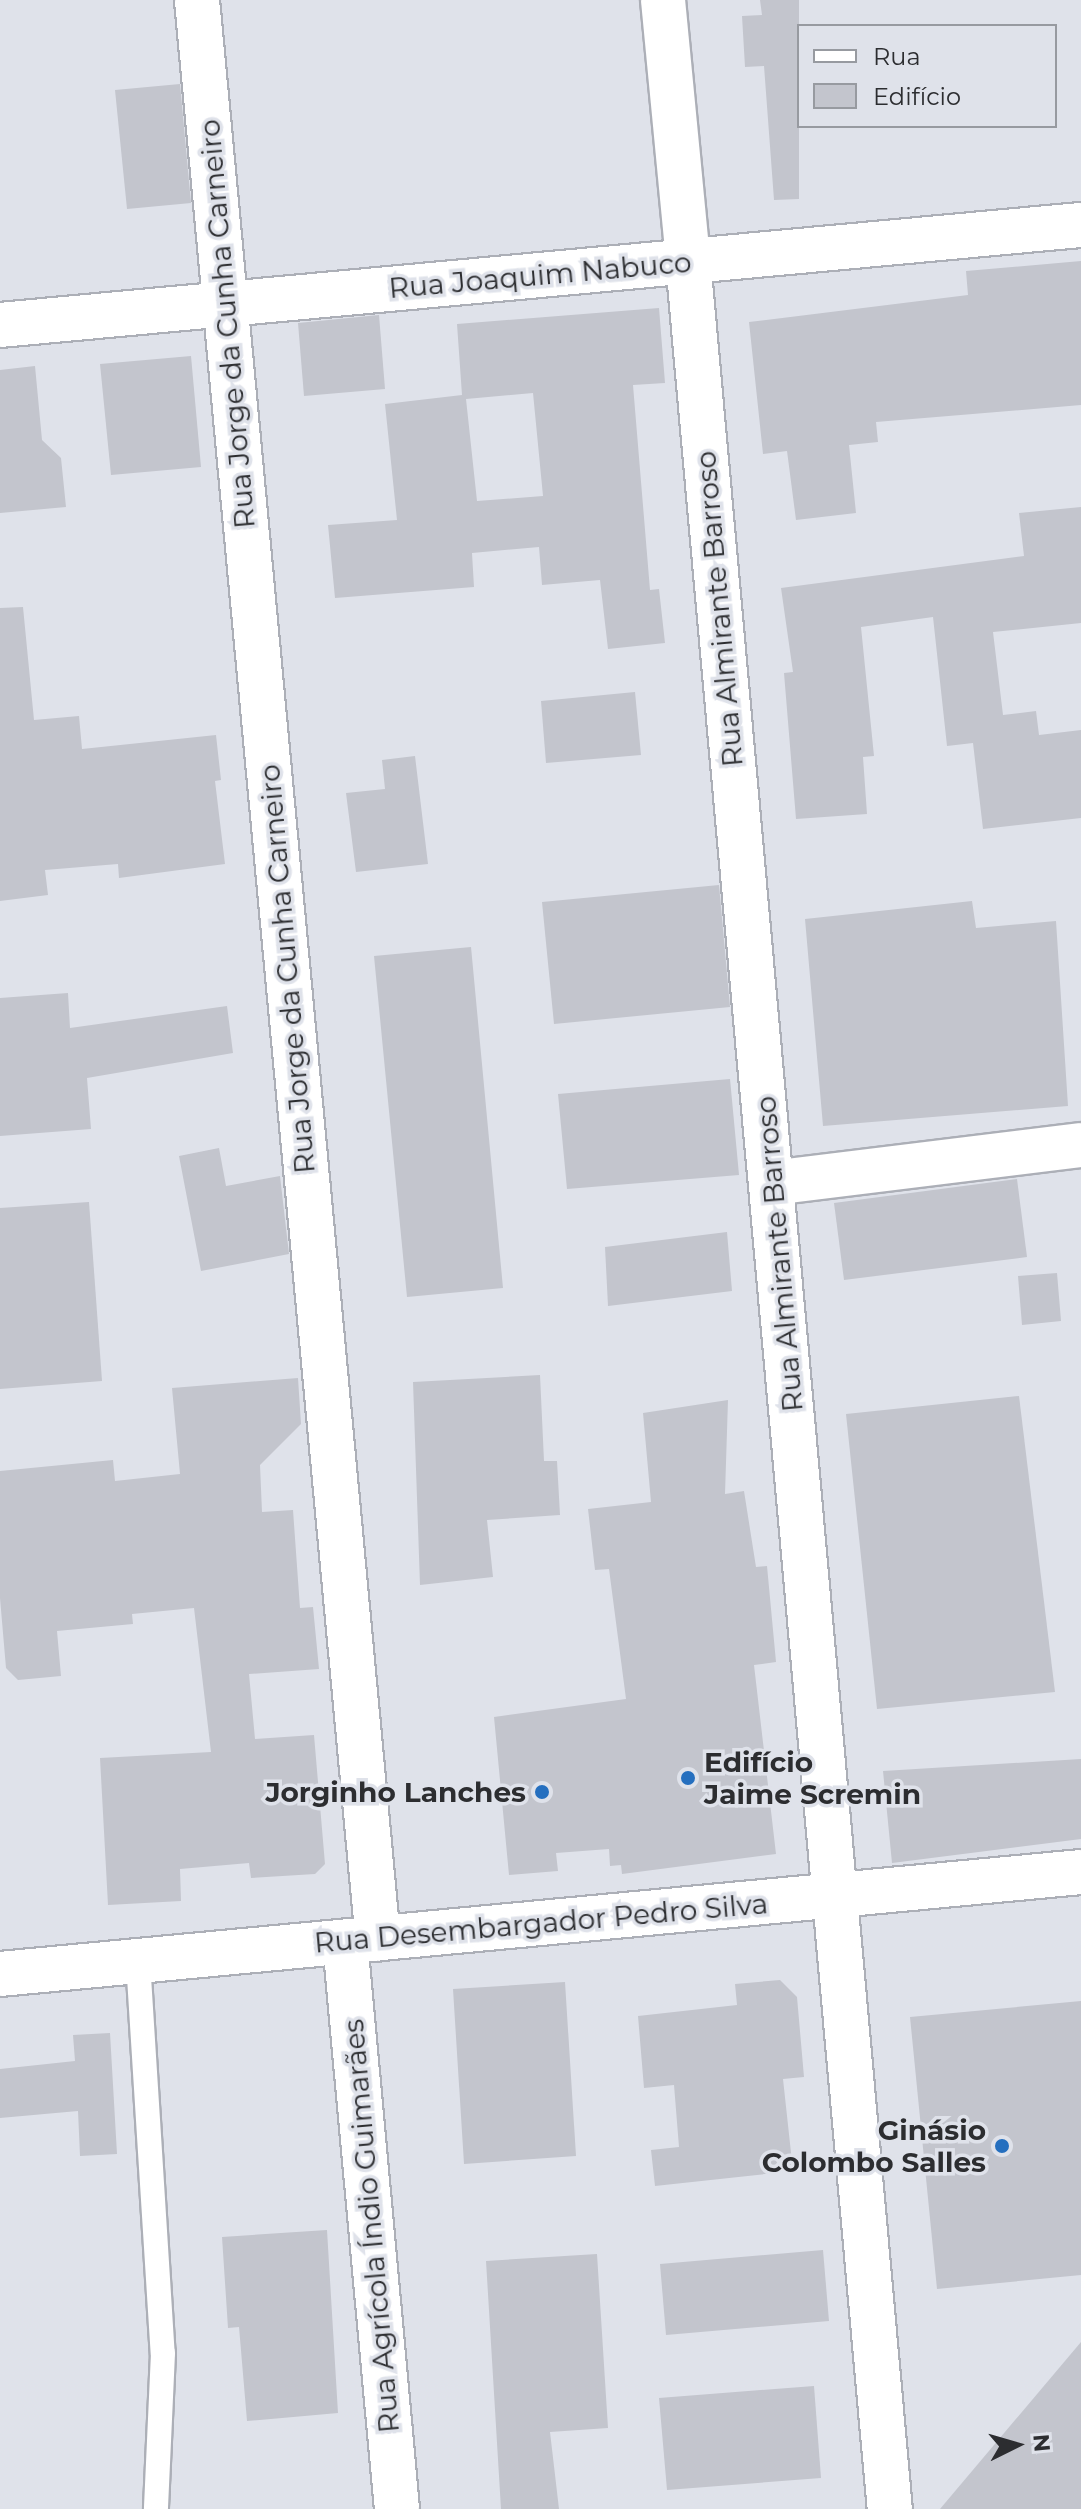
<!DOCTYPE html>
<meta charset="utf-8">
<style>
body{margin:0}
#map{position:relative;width:1081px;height:2509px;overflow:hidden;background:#dfe2ea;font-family:Montserrat,sans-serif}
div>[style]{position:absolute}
.building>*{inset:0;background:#c3c5cd}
.roads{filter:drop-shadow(2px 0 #acafb7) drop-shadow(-2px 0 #acafb7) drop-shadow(0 2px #acafb7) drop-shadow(0 -2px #acafb7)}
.service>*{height:24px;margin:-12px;padding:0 12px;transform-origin:12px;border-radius:12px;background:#fff}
.minor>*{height:44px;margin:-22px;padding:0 22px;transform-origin:22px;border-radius:22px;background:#fff}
.secondary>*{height:44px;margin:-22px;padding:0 22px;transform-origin:22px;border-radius:22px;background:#fff}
.primary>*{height:44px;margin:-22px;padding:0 22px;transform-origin:22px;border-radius:22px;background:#fff}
.dots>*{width:22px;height:22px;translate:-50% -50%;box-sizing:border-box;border:4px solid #dfe2ea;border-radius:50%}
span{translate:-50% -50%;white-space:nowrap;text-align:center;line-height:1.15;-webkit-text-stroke:7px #dfe2ea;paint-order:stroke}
.street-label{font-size:28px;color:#2c2d30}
.poi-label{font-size:28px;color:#2c2d30;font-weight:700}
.left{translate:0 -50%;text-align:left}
.right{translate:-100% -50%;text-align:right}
.legend{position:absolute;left:797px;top:24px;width:260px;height:104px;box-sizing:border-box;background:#dfe2ea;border:2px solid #979aa0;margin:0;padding:10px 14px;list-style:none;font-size:24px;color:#2c2d30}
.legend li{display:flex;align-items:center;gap:16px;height:40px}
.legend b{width:40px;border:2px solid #979aa0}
.north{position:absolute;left:977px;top:2405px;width:80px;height:80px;-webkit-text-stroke:6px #dfe2ea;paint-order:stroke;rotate:85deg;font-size:22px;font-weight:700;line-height:32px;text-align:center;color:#2c2d30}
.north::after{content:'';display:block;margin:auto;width:28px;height:36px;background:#2c2d30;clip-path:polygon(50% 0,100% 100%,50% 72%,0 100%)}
</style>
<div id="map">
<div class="building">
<div style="clip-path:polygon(760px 0,799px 0,799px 199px,774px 200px,764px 66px,745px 67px,742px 16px,762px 15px)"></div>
<div style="clip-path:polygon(180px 84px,191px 203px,127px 209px,115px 90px)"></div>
<div style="clip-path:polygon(1081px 261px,1081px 405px,876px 422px,878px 442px,849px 445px,856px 513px,796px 520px,787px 451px,763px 454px,749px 322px,968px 295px,966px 271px)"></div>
<div style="clip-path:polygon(evenodd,659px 308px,665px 383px,633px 385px,650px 590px,659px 589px,665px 643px,608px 649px,600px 580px,542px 585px,539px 547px,472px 553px,474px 587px,335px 598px,328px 525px,397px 520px,385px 404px,462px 395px,457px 324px,659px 308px,533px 393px,543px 496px,477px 501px,466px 399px,533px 393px)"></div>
<div style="clip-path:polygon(379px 315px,385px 389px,304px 396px,298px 323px)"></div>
<div style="clip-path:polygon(191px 356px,201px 467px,111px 475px,100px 364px)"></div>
<div style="clip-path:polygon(35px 366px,42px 440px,61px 458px,66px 507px,0 513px,0 370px)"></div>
<div style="clip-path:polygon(1081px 507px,1081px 623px,993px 632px,1003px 715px,1036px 711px,1039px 735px,1081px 730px,1081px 818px,983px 829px,973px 743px,947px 746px,933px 617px,861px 627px,874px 756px,863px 757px,867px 814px,796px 819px,784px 673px,793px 672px,781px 588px,1024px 556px,1019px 513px)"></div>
<div style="clip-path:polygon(23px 607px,34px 720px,79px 716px,82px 749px,216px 735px,221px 780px,215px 781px,225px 864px,119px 878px,118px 864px,45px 870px,48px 895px,0 901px,0 608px)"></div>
<div style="clip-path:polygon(635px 692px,641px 755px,546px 763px,541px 701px)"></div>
<div style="clip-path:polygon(415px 756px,428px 864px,356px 872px,346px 793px,385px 789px,382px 760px)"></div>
<div style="clip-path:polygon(719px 885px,730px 1007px,554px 1024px,542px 902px)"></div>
<div style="clip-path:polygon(972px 901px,976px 928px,1056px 921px,1068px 1106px,823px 1126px,805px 919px)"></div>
<div style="clip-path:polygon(471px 947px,503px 1288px,407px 1297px,374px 956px)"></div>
<div style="clip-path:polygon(68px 993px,70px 1028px,227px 1006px,233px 1053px,87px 1078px,91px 1129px,0 1136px,0 998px)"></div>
<div style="clip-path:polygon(730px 1079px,739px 1175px,567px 1189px,558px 1094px)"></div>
<div style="clip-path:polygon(219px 1148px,226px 1186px,280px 1176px,289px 1254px,201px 1271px,179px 1156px)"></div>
<div style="clip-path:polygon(1017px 1179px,1027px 1257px,844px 1280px,834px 1203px)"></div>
<div style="clip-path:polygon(89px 1202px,102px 1381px,0 1389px,0 1208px)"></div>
<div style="clip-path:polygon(727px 1232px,732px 1291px,608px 1306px,605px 1247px)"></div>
<div style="clip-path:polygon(1057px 1273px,1061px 1321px,1022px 1325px,1018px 1276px)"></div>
<div style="clip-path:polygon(540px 1375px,544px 1461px,557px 1461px,560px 1515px,487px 1520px,493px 1577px,420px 1585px,413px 1382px)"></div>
<div style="clip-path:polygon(298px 1378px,301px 1424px,260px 1465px,262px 1512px,293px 1510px,300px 1608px,313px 1607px,319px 1669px,249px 1674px,255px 1739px,314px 1735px,325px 1864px,315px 1874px,251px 1878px,249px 1863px,180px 1869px,181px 1901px,108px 1905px,100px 1758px,211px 1752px,194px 1608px,132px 1614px,133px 1624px,57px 1631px,61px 1676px,18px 1680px,6px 1668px,0 1598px,0 1471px,113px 1460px,115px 1481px,180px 1474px,172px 1388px)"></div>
<div style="clip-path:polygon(1019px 1396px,1055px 1692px,877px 1709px,846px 1414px)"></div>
<div style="clip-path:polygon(728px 1400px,725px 1494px,744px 1491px,756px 1567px,767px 1566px,776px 1662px,754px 1665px,776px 1854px,622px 1874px,621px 1865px,610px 1866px,609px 1849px,556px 1853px,558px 1871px,509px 1875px,494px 1717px,626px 1699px,609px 1569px,595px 1570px,588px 1509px,651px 1502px,643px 1413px)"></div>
<div style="clip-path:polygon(1081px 1759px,1081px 1839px,892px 1863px,883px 1771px)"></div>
<div style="clip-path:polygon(780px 1980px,797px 1997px,804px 2077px,783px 2079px,793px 2171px,655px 2186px,651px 2150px,679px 2147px,674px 2085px,644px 2088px,638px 2016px,737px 2005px,735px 1984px)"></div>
<div style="clip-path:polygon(565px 1982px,576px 2156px,464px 2164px,453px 1989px)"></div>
<div style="clip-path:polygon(1081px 2001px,1081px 2275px,937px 2289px,910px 2017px)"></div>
<div style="clip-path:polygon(110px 2033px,117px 2154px,80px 2156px,78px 2111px,0 2118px,0 2069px,75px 2061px,73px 2035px)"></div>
<div style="clip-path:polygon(327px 2230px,338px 2413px,247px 2421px,239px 2327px,228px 2328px,222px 2237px)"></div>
<div style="clip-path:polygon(823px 2250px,829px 2321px,666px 2335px,660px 2264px)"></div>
<div style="clip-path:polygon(597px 2254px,608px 2428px,550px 2432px,559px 2509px,501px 2509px,486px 2261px)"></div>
<div style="clip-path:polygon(1081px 2342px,1081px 2509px,940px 2509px)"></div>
<div style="clip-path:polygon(814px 2386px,821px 2478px,667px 2490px,659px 2398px)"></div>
</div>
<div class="roads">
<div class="service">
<div style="left:138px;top:1961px;width:393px;rotate:86.4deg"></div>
<div style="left:163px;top:2353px;width:156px;rotate:92.6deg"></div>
</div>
<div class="minor">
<div style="left:197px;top:0;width:1947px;rotate:84.67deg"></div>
<div style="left:663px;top:0;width:262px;rotate:84.5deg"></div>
<div style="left:772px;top:1183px;width:311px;rotate:-7deg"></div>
<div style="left:345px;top:1942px;width:569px;rotate:84.76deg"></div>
</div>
<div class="secondary">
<div style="left:688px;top:261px;width:2257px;rotate:84.87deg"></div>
</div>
<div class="primary">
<div style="left:0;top:325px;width:1086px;rotate:-5.29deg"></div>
<div style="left:0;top:1974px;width:1086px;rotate:-5.39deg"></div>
</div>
</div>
<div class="dots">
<div style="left:688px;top:1778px;background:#256fbf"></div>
<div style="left:542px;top:1792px;background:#256fbf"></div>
<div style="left:1002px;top:2146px;background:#256fbf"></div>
</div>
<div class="street-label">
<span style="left:540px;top:275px;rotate:-5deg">Rua Joaquim Nabuco</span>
<span style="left:227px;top:324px;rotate:-95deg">Rua Jorge da Cunha Carneiro</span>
<span style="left:719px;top:609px;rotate:-95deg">Rua Almirante Barroso</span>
<span style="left:287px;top:969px;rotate:-95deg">Rua Jorge da Cunha Carneiro</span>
<span style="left:779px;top:1254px;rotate:-95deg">Rua Almirante Barroso</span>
<span style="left:541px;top:1923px;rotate:-5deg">Rua Desembargador Pedro Silva</span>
<span style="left:371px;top:2226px;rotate:-95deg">Rua Agrícola Índio Guimarães</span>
</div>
<div class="poi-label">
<span class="left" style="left:704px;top:1778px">Edifício<br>Jaime Scremin</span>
<span class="right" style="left:526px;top:1792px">Jorginho Lanches</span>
<span class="right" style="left:986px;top:2146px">Ginásio<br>Colombo Salles</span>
</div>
<ul class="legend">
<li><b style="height:10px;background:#fff"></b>Rua</li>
<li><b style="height:22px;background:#c3c5cd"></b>Edifício</li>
</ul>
<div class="north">N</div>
</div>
